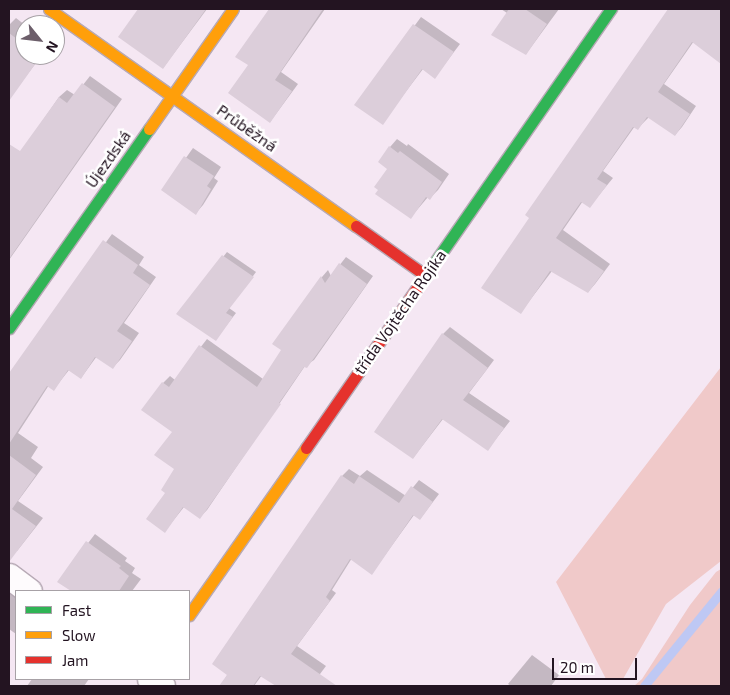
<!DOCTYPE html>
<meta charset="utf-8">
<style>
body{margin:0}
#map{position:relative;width:730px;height:695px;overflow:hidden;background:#f5e7f3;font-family:"Exo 2",sans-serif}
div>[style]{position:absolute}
.green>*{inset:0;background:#f0c9c9}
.shadow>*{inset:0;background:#0003}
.stream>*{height:9px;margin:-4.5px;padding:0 4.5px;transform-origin:4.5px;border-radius:4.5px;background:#bec8f4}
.building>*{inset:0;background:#dcceda}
.roads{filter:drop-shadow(1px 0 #b7a9b5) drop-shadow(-1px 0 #b7a9b5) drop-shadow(0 1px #b7a9b5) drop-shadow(0 -1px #b7a9b5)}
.street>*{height:25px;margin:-12.5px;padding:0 12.5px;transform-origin:12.5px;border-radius:12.5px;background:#fefbfd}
.fast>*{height:11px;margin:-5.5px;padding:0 5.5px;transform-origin:5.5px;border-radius:5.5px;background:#30b455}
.slow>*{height:11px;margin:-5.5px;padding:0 5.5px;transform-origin:5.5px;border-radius:5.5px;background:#ff9f0a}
.jam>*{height:11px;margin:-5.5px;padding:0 5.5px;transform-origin:5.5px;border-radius:5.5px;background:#e5322d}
span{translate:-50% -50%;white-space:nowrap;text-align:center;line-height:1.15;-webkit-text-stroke:5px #fff;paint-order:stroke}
.street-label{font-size:16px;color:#231421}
.frame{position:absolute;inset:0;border:10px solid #231421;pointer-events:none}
.legend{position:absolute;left:15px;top:590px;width:175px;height:90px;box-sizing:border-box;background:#fff;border:1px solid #a7a1a6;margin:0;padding:6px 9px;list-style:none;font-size:15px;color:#231421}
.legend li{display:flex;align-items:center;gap:10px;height:25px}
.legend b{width:25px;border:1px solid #a7a1a6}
.north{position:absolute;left:15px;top:15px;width:50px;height:50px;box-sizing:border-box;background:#fff;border:1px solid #a7a1a6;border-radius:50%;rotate:119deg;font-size:14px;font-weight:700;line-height:20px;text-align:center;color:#231421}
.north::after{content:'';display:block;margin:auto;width:18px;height:22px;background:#6c5e6a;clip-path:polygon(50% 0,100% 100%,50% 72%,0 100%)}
.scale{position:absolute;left:552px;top:658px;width:85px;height:22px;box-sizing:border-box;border:2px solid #231421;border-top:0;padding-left:6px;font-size:15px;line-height:18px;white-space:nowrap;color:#231421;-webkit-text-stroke:4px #fff;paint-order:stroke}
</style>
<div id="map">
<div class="green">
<div style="clip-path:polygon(721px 367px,721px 561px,666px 604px,623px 679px,606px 679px,556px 582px)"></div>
<div style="clip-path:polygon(721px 569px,721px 686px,634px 686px,642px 679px,690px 605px,716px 572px)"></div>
</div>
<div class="shadow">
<div style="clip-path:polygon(140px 9px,207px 9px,163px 68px,120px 37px)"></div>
<div style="clip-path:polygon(271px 9px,325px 9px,281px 72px,298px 84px,270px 122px,249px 65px,237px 56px)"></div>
<div style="clip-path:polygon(501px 9px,559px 9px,526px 54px,507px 13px)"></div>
<div style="clip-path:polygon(670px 9px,721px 9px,721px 59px,719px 61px,694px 41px,664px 84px,696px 106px,682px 127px,675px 135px,649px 117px,638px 128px,635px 126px,603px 171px,613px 178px,590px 206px,583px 201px,563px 230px,610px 264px,595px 284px,588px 292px,552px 271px,521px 312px,531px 217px,527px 214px)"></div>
<div style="clip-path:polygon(421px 17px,460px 44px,435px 77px,423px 69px,382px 123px,356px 105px)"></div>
<div style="clip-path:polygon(16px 18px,25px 25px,25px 55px,42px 55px,17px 88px,9px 82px,9px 25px)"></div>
<div style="clip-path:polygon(90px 76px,122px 99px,9px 260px,9px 184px,19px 170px,12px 165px,59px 97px,67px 90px,75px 95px)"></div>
<div style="clip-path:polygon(397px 139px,407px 146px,408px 144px,449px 174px,438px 190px,430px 198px,428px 197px,411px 217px,389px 168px,390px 147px)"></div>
<div style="clip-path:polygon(193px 148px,221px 167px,214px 178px,218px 181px,203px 205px,196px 213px,163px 190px)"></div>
<div style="clip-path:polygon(112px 234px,144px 257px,139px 265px,156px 277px,124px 323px,139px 333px,120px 360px,113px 367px,97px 356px,81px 378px,69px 370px,54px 389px,49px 385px,18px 433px,38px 447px,31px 458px,43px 467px,18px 501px,43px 518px,17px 551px,9px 546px,9px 376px)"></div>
<div style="clip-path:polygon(227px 252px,256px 272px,229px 308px,236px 313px,219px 335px,178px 314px)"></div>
<div style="clip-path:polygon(346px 257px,373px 276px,314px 360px,305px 366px,207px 510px,200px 517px,184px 507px,165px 531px,167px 492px,176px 469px,173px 432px,163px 383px,170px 376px,175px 380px,207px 339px,263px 379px,283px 350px,273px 344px,322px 277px,328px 270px,331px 276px)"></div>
<div style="clip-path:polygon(450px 327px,494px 360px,469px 393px,510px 421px,488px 449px,443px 419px,413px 458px,443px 334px)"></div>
<div style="clip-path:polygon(349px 469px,360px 476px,367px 470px,406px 496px,419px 480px,439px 494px,420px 519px,414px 515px,372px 573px,352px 558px,332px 590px,336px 593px,297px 646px,326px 666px,311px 686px,296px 686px,286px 680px,278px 686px,262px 675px,254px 686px,225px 686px,222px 684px,342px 476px)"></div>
<div style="clip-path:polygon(95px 534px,127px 558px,125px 561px,135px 568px,132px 573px,141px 579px,132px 591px,73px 591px,59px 581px)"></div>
<div style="clip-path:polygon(9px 586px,16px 591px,16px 634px,9px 629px)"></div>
<div style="clip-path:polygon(532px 655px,559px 675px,551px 686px,511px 686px,508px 684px)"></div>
<div style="clip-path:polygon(32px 679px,89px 679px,84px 686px,27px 686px)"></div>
</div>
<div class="stream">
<div style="left:644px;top:686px;width:122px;rotate:-50.7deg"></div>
</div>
<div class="building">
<div style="clip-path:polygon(138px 9px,206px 9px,163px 69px,118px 37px)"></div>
<div style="clip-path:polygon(269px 9px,323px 9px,275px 80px,292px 91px,270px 123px,228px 93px,248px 65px,235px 57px)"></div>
<div style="clip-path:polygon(509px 9px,525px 9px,547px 24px,526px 55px,491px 35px)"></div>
<div style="clip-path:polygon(668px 9px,721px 9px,721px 64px,692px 42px,658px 92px,690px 114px,675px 136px,647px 117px,638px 130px,633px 127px,597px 179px,607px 185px,590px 208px,581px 202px,556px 238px,604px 271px,588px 293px,550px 271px,521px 314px,481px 288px,529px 218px,525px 215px)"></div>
<div style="clip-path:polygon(413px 24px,454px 52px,435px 79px,422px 69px,383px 125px,354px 105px)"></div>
<div style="clip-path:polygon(9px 33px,25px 45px,25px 55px,41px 56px,9px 101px)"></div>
<div style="clip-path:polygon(82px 83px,115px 107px,9px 259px,9px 144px,20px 151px,59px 97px,67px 103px)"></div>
<div style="clip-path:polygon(389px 146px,398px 153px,400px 151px,442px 182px,430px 200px,426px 197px,411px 219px,375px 194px,378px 190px,374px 187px,387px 169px,378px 162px)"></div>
<div style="clip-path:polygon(184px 156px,214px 176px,207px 186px,211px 189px,196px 215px,161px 190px)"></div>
<div style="clip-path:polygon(103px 240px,138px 265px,133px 273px,150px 285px,117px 331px,132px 341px,113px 369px,95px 357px,81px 379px,68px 370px,54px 391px,47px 386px,9px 444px,9px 373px)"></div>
<div style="clip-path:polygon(222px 255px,254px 277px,226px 313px,233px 317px,216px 341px,176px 314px)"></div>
<div style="clip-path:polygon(339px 263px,367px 284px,307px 368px,304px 367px,279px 403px,281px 404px,200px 519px,183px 507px,165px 533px,146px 519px,165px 493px,161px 490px,174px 469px,154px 455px,172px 432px,141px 410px,162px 382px,169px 387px,199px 345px,257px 387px,281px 350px,272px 344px,321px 276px,325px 283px)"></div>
<div style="clip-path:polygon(442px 333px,488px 368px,463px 400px,504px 428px,488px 451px,442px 419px,413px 459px,374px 432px)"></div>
<div style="clip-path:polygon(9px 455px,36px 475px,12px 509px,36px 526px,9px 562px)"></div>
<div style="clip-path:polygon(341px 475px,354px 484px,359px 476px,399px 503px,411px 486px,433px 502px,420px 520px,413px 515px,372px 575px,350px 559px,326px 597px,330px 601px,291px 654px,337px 686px,276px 686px,260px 676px,253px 686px,219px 686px,227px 675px,212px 664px)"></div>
<div style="clip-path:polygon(86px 541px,121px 566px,119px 568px,129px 576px,119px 591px,71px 591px,57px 582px)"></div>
</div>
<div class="roads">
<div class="street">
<div style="left:9px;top:576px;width:25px;rotate:37deg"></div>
<div style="left:150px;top:679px;width:14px;rotate:30deg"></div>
</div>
<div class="fast">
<div style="left:430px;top:269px;width:317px;rotate:-55.2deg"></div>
<div style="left:9px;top:328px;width:243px;rotate:-54.9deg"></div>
</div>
<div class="slow">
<div style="left:49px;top:9px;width:376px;rotate:35.3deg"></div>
<div style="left:149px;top:129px;width:146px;rotate:-55deg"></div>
<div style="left:189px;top:615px;width:204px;rotate:-55deg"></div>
</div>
<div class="jam">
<div style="left:356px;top:226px;width:85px;rotate:35.4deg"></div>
<div style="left:306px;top:448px;width:218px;rotate:-55.3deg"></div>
</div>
</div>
<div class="street-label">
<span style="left:247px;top:128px;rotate:35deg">Průběžná</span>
<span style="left:108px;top:159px;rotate:-55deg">Újezdská</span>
<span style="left:400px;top:312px;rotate:-55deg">třída Vojtěcha Rojíka</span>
</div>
<div class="frame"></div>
<ul class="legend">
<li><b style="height:6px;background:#30b455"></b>Fast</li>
<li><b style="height:6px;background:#ff9f0a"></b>Slow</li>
<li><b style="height:6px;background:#e5322d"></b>Jam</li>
</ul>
<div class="north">N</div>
<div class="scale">20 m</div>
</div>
